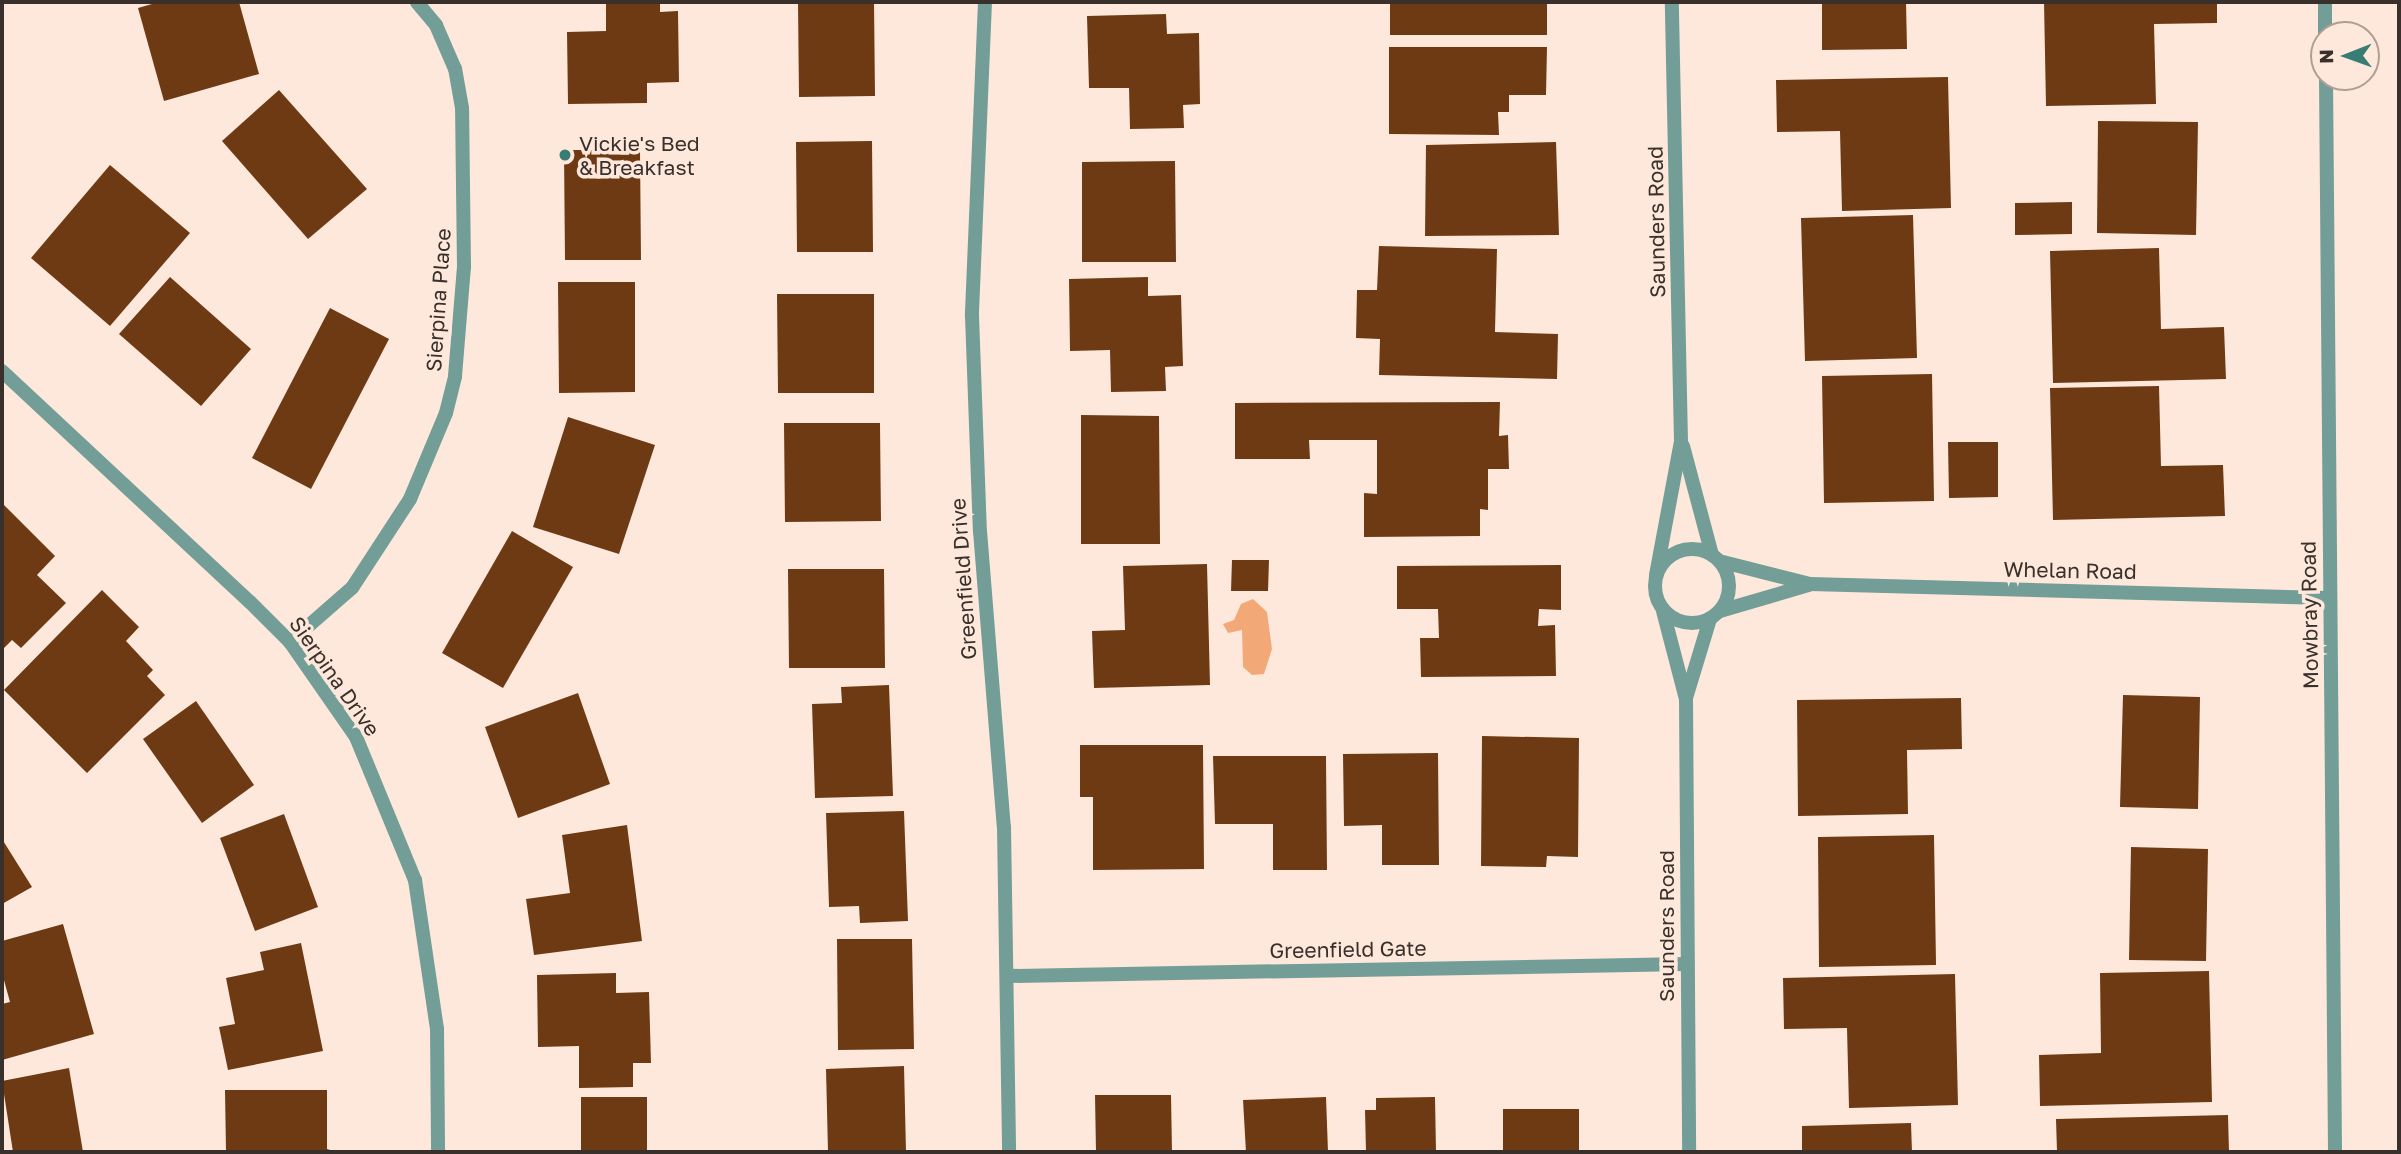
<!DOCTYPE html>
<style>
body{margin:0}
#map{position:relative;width:2401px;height:1154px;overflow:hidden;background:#fee8db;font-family:"Golos Text",sans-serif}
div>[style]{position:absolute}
.water>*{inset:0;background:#f3a977}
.building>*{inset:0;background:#6d3a14}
.street>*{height:14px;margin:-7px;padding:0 7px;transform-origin:7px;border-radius:7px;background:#729e97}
.street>.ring{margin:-7px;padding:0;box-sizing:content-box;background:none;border:14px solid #729e97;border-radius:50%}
.dots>*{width:19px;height:19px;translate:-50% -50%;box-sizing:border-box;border:4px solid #fee8db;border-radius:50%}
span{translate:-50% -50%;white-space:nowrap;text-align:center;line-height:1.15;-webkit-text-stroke:7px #fee8db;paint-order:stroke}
.poi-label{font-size:21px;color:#39302b}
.left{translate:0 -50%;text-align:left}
.street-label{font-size:21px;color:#39302b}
.frame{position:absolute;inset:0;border:4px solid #39302b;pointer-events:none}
.north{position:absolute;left:2310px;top:21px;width:70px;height:70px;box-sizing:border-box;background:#fee8db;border:2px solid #af9e95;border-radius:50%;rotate:269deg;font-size:19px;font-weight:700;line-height:28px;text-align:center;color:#39302b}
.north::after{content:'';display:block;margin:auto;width:24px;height:32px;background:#377d74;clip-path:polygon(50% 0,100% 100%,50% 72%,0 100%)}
</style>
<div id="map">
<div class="water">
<div style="clip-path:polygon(1253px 599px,1267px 612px,1272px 649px,1264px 674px,1252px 675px,1243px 667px,1242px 630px,1228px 633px,1223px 624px,1234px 620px,1241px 604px)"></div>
</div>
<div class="building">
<div style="clip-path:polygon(159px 2px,239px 2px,259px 74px,164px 101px,138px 8px)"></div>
<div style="clip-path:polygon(606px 2px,660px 2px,660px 12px,678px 11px,679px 82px,647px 83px,647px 103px,568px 104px,567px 32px,606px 31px)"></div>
<div style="clip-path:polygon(798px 2px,874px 2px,875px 96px,799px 97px)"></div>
<div style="clip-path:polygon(1390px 2px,1547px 2px,1547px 35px,1390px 35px)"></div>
<div style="clip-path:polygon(1822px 2px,1906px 2px,1907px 49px,1822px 50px)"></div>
<div style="clip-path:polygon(2044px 2px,2217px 2px,2217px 23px,2154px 24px,2156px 104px,2046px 106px)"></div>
<div style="clip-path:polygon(1166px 14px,1167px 34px,1199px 33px,1200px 104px,1183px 105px,1184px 128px,1130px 129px,1129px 88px,1089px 88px,1087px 16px)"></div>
<div style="clip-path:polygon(1389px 47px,1547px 47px,1546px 95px,1509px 95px,1509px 112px,1498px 112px,1499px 135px,1389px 134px)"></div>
<div style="clip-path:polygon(1948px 77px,1951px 208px,1842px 211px,1840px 131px,1777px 132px,1776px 80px)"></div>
<div style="clip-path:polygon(279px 90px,367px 189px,308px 239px,222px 141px)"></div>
<div style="clip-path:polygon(2098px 121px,2198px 122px,2196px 235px,2097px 233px)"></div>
<div style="clip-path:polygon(872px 141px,873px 252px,797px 252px,796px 142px)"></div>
<div style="clip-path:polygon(1556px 142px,1559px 235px,1425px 236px,1426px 145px)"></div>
<div style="clip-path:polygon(564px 150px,640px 150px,641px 260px,565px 260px)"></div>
<div style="clip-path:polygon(1175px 161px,1176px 262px,1082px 262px,1082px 162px)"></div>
<div style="clip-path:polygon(110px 165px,190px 233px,110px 326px,31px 258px)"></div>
<div style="clip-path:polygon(2072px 202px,2072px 234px,2015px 235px,2015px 203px)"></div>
<div style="clip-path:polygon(1913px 215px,1917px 358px,1805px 361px,1801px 218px)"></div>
<div style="clip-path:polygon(1379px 246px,1497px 249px,1495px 332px,1558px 334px,1557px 379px,1379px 375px,1380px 339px,1356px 338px,1357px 290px,1377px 290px)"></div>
<div style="clip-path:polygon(2159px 248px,2161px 329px,2224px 327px,2226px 379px,2053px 383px,2050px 251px)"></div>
<div style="clip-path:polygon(170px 277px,251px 349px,201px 406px,119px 334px)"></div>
<div style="clip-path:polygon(1148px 277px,1148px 296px,1181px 295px,1183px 366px,1165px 367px,1166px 391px,1111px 392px,1110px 350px,1070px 351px,1069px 279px)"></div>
<div style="clip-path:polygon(558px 282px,635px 282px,635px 392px,559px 393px)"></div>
<div style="clip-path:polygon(777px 294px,874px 294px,874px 393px,778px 393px)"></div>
<div style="clip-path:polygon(330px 308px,389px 339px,311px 489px,252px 458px)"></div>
<div style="clip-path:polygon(1932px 374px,1934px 501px,1824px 503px,1822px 376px)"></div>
<div style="clip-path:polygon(2159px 386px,2161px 466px,2223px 465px,2225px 516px,2053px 520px,2050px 388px)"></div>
<div style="clip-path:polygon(1500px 402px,1499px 436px,1508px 435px,1509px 469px,1488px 469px,1488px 510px,1480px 509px,1480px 536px,1364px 537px,1364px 493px,1377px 494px,1377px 440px,1309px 440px,1310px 459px,1235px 459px,1235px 403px)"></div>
<div style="clip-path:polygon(1081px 415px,1159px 416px,1160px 544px,1081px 544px)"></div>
<div style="clip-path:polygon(568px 417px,655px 445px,619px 554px,533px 527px)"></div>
<div style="clip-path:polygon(784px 423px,880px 423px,881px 521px,785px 522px)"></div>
<div style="clip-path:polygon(1948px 442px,1998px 442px,1998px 497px,1949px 498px)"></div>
<div style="clip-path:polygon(4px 505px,55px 556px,37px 575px,66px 603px,21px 648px,12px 640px,2px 650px)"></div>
<div style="clip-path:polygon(512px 531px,573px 567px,503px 688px,442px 653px)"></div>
<div style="clip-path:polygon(1232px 560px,1269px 560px,1268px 591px,1231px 591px)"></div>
<div style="clip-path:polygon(1207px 564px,1210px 685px,1094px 688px,1092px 631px,1125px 630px,1123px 566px)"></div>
<div style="clip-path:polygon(1561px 565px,1561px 610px,1539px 609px,1538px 626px,1555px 625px,1556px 676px,1421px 677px,1420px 638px,1439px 638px,1438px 609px,1397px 609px,1397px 566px)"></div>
<div style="clip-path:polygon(788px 569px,884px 569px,885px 668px,789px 668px)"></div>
<div style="clip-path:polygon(102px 590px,139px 627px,126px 641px,153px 670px,147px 676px,165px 695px,87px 773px,4px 690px)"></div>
<div style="clip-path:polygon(889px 685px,893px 796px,815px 798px,812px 704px,842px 703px,841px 687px)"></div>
<div style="clip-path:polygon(578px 693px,610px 784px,518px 818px,485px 727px)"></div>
<div style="clip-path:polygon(2123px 695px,2200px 697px,2198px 809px,2120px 807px)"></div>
<div style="clip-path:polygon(1961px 698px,1962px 749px,1907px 750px,1908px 814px,1798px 816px,1797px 700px)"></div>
<div style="clip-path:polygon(196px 701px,254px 785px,202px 823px,143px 739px)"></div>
<div style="clip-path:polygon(1482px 736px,1579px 738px,1578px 857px,1547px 856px,1546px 867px,1481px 866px)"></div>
<div style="clip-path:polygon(1080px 745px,1203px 745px,1204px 869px,1093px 870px,1093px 797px,1080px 797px)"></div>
<div style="clip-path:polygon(1438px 753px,1439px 865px,1382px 865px,1382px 825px,1344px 826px,1343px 754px)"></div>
<div style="clip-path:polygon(1213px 756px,1326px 756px,1327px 870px,1273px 870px,1273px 824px,1215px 824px)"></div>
<div style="clip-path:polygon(904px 811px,908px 921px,860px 923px,859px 906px,829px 907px,826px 813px)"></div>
<div style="clip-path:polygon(284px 814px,318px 907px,255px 931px,220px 838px)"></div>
<div style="clip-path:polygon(627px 825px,642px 941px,534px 955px,526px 899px,570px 893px,562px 835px)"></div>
<div style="clip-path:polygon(1934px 835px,1936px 965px,1819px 967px,1818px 837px)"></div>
<div style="clip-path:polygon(2px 839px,32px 887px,2px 904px)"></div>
<div style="clip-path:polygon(2131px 847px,2208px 849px,2206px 961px,2129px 960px)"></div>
<div style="clip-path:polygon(63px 924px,94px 1034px,2px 1060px,2px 1004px,10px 1002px,2px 973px,2px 941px)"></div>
<div style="clip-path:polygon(837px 939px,912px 939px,914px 1049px,838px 1050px)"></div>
<div style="clip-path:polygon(301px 943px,323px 1051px,228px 1070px,219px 1027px,235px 1024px,226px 978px,264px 970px,260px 952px)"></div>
<div style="clip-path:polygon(2209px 971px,2212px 1102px,2040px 1106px,2039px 1055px,2101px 1053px,2100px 973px)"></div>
<div style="clip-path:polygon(616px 973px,616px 993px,649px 992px,651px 1063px,633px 1063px,633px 1087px,579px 1088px,579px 1046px,538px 1047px,537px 975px)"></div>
<div style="clip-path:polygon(1955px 974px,1958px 1105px,1849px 1108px,1847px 1028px,1784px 1029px,1783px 978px)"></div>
<div style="clip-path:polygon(904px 1066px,906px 1152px,828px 1152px,826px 1069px)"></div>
<div style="clip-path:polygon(69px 1068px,83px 1152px,13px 1152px,2px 1081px)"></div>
<div style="clip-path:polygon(225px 1090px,327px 1090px,327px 1149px,337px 1152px,226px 1152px)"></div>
<div style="clip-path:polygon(1095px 1095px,1171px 1095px,1172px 1152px,1096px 1152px)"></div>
<div style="clip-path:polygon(581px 1097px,647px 1097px,647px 1152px,581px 1152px)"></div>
<div style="clip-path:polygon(1326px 1097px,1328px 1152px,1246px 1152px,1243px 1100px)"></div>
<div style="clip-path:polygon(1435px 1097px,1436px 1152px,1366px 1152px,1365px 1110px,1376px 1110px,1376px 1098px)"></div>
<div style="clip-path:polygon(1503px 1109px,1579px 1109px,1579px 1152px,1503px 1152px)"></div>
<div style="clip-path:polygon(2228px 1115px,2229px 1152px,2057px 1152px,2056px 1119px)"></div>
<div style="clip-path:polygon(1911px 1123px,1912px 1152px,1802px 1152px,1802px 1126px)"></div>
</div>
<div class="street">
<div style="left:985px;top:2px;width:314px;rotate:92.4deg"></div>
<div style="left:972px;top:316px;width:215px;rotate:87.9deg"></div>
<div style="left:980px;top:531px;width:297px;rotate:85.4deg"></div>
<div style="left:1004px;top:827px;width:325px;rotate:89.1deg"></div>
<div style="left:2325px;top:2px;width:33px;rotate:90deg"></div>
<div style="left:2326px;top:77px;width:1075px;rotate:89.52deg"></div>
<div style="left:2px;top:371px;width:339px;rotate:43deg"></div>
<div style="left:250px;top:602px;width:57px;rotate:45deg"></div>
<div style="left:290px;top:642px;width:116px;rotate:55.2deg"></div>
<div style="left:356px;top:737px;width:155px;rotate:67.6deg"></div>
<div style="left:415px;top:880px;width:151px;rotate:81.6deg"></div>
<div style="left:437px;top:1029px;width:123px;rotate:89.5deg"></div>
<div style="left:1683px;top:446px;width:113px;rotate:75.1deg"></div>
<div class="ring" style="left:1655px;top:549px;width:60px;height:60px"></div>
<div style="left:1719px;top:561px;width:94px;rotate:14.2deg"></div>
<div style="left:1810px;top:584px;width:519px;rotate:1.55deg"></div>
<div style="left:1656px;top:575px;width:135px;rotate:-79.4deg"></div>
<div style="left:1681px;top:442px;width:440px;rotate:-91.2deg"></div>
<div style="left:1663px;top:611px;width:91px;rotate:75.4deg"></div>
<div style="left:1686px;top:699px;width:453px;rotate:89.6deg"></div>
<div style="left:1720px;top:611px;width:93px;rotate:-16.3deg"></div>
<div style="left:290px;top:642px;width:82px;rotate:-41.1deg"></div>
<div style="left:352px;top:588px;width:106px;rotate:-56.9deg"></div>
<div style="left:410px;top:499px;width:93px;rotate:-67.3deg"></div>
<div style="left:446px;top:413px;width:38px;rotate:-76deg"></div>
<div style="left:455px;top:376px;width:109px;rotate:-85.3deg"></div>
<div style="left:464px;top:267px;width:159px;rotate:-90.7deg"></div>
<div style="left:462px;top:108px;width:40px;rotate:-100deg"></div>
<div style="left:455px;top:69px;width:48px;rotate:-113.4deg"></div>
<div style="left:436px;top:25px;width:30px;rotate:-130deg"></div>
<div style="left:1686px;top:698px;width:83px;rotate:-73.1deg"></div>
<div style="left:1009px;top:976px;width:678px;rotate:-1.01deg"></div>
</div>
<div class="dots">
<div style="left:565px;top:155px;background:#377d74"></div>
</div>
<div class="poi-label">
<span class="left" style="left:579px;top:155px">Vickie's Bed<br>&amp; Breakfast</span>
</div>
<div class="street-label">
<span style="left:1656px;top:222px;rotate:-91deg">Saunders Road</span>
<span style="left:438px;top:300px;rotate:-86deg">Sierpina Place</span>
<span style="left:2070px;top:570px;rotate:1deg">Whelan Road</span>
<span style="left:963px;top:579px;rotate:-94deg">Greenfield Drive</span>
<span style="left:2309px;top:615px;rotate:-91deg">Mowbray Road</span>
<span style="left:335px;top:676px;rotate:55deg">Sierpina Drive</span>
<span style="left:1666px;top:926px;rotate:-90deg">Saunders Road</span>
<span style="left:1348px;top:949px;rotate:-1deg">Greenfield Gate</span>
</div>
<div class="frame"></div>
<div class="north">N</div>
</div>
